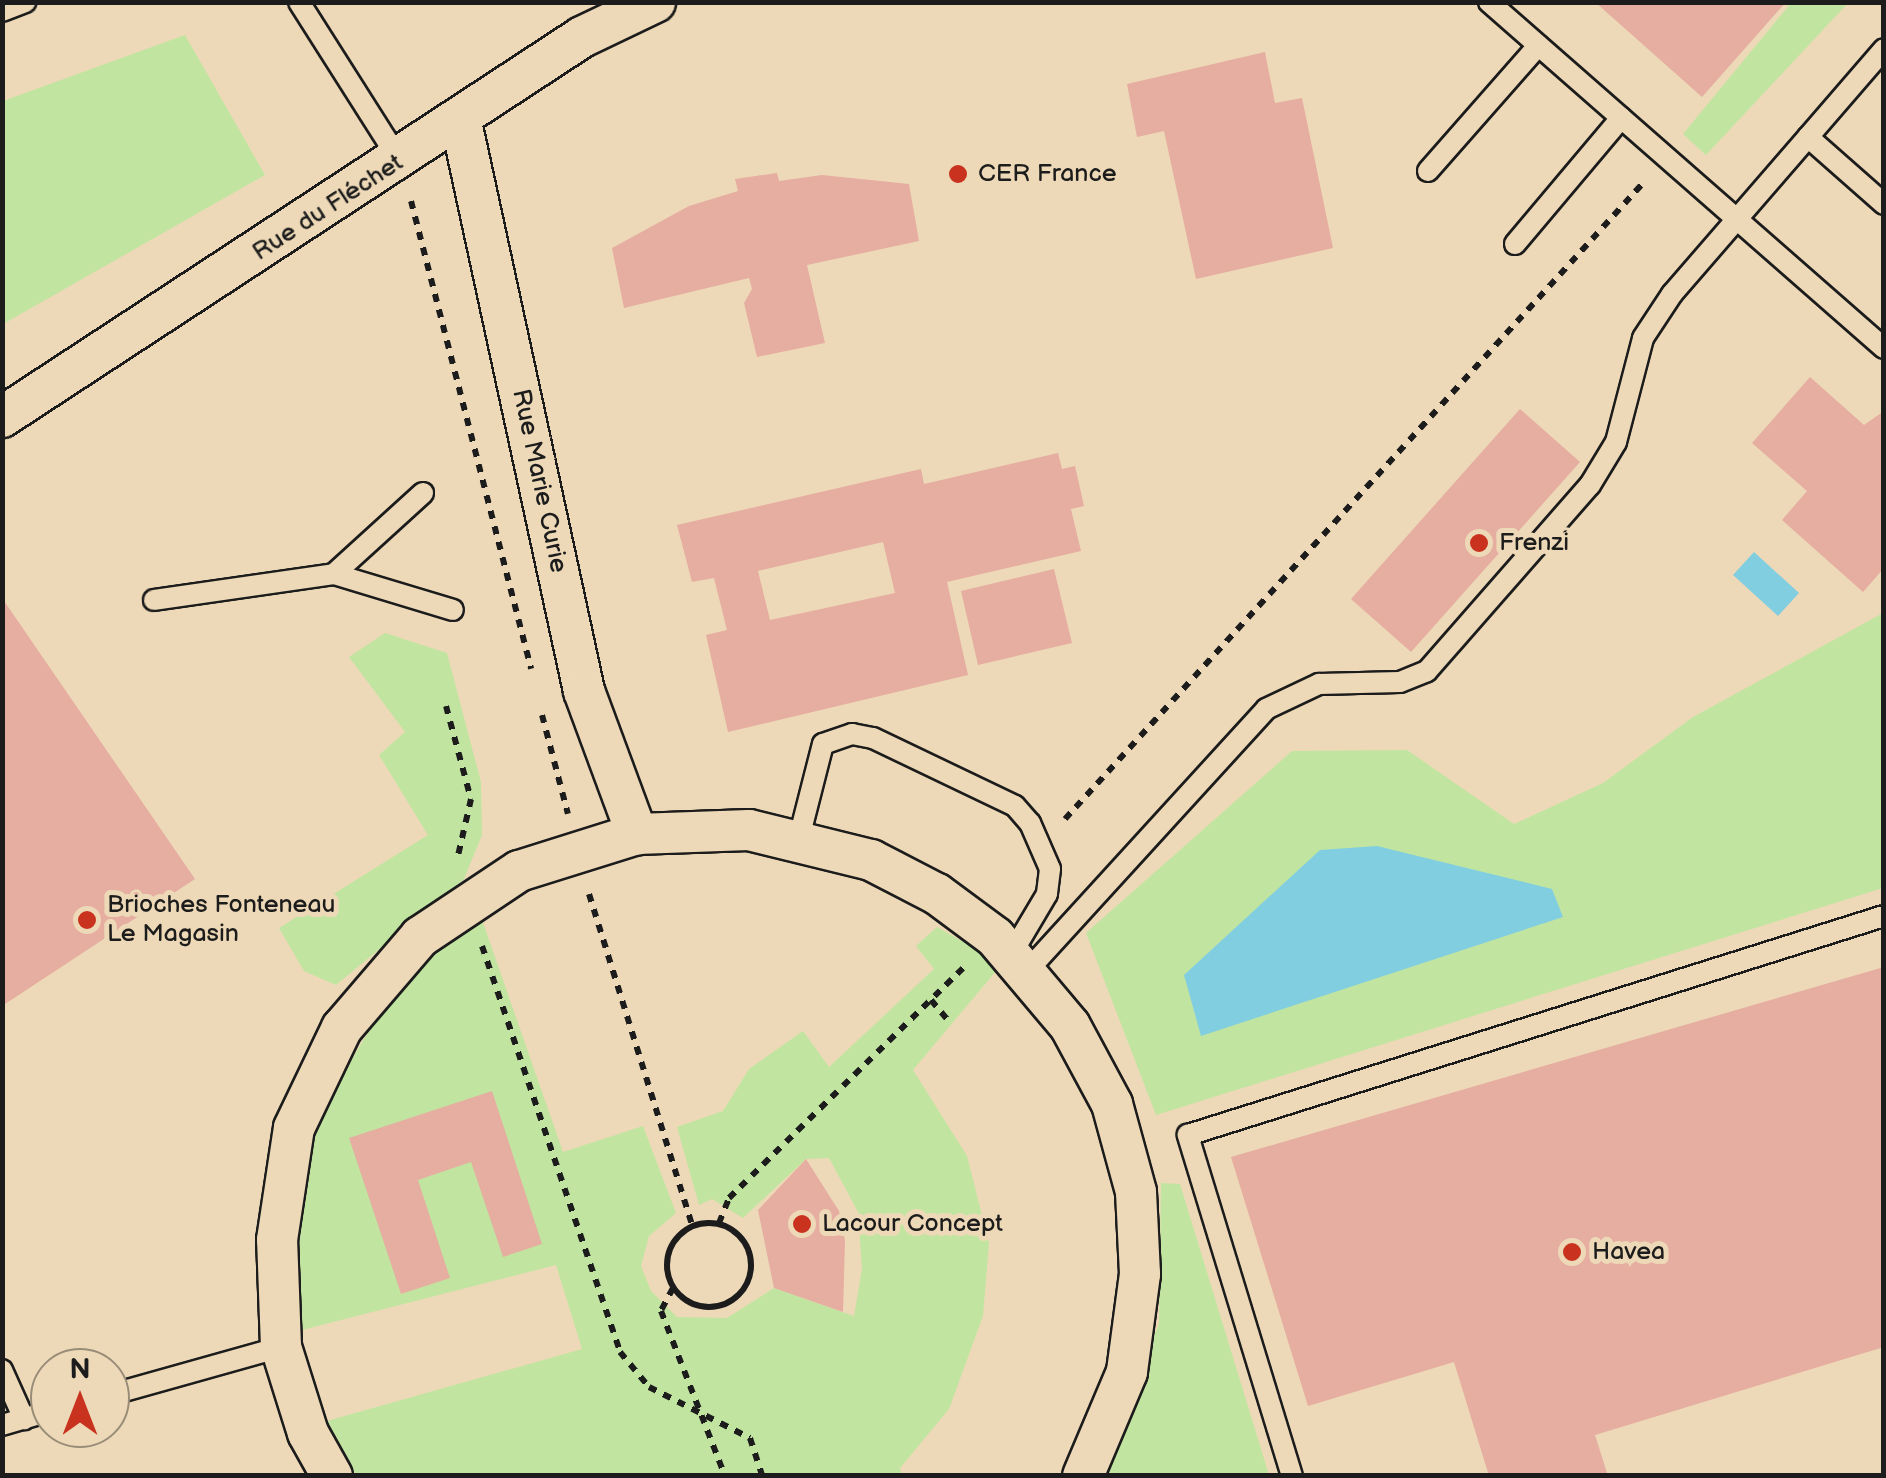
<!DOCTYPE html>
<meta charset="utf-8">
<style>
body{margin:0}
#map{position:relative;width:1886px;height:1478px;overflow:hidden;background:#edd9b7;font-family:"Balsamiq Sans",sans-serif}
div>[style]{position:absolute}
.green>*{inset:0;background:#c1e5a0}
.water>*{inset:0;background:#82cee1}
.building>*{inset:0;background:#e6ada1}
.path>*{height:6px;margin-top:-3px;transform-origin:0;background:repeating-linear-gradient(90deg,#1c1c1c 0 8px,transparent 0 16px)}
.path>.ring{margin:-3px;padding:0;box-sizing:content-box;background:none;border:6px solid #1c1c1c;border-radius:50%}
.roads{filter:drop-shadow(2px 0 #1c1c1c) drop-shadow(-2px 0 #1c1c1c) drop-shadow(0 2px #1c1c1c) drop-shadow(0 -2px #1c1c1c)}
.service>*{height:20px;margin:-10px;padding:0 10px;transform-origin:10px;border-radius:10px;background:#edd9b7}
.minor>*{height:40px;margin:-20px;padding:0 20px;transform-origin:20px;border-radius:20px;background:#edd9b7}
.dots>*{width:28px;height:28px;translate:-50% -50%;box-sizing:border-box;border:5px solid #edd9b7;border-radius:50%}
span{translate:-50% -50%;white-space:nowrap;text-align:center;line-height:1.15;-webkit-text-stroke:10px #edd9b7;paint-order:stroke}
.poi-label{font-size:25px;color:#1c1c1c}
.left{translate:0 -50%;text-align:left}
.street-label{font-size:25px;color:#1c1c1c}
.frame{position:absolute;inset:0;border:5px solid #1c1c1c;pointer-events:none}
.north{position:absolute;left:30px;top:1348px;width:100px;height:100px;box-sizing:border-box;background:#edd9b7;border:2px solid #998d79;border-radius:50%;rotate:0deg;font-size:28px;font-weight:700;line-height:40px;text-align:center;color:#1c1c1c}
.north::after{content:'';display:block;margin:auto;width:35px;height:45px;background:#c8321e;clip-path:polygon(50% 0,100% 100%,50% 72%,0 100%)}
</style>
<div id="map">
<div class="green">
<div style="clip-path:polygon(1791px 3px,1848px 3px,1706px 155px,1683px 134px)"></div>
<div style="clip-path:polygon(185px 35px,265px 175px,3px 324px,3px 101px)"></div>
<div style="clip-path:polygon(1883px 613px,1883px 888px,1156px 1115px,1086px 933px,1292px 751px,1407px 750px,1514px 824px,1603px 783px,1693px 717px)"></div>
<div style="clip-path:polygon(385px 633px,447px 653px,481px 782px,482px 835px,464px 879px,336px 985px,304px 971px,279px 928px,428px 835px,379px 755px,405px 732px,349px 657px)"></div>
<div style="clip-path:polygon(481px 917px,563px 1152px,643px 1126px,676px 1213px,649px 1236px,641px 1266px,651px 1291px,677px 1317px,727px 1318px,774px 1288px,854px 1316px,862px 1269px,858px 1212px,829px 1158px,806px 1159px,743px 1218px,712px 1199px,699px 1205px,677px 1127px,723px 1111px,749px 1069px,803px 1031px,829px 1067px,934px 969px,916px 946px,937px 927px,983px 953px,997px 970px,913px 1070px,967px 1156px,989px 1243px,983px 1316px,949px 1409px,900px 1468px,902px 1475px,349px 1475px,320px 1423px,582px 1349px,556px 1265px,298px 1331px,294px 1209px,316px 1119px,391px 994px,436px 947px)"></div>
<div style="clip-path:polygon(1161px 1183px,1180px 1184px,1269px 1475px,1101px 1476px,1159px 1323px)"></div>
</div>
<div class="water">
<div style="clip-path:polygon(1754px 552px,1799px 593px,1778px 616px,1733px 575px)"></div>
<div style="clip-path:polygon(1377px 846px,1552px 889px,1563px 917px,1201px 1036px,1184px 975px,1320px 850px)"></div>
</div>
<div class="building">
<div style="clip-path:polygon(1595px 2px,1786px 2px,1702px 97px)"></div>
<div style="clip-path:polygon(1265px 52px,1275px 103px,1302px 98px,1333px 248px,1196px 279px,1164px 131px,1137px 137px,1127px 84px)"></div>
<div style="clip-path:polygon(777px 173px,779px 181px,822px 175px,909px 184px,919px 241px,807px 265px,825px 343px,757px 357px,744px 303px,752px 289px,749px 278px,624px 308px,612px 248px,689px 206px,738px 191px,735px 179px)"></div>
<div style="clip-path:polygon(1810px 377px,1864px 425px,1884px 411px,1884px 568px,1863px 592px,1782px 520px,1807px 491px,1752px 443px)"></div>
<div style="clip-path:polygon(1520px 409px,1580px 462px,1411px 652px,1351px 599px)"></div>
<div style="clip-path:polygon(evenodd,1058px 453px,1062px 469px,1075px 466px,1084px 506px,1071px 509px,1081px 551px,947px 582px,968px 675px,728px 732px,706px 635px,727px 630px,714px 578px,692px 582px,677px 525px,921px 469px,924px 484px,1058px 453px,883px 542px,895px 593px,770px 620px,758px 571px,883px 542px)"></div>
<div style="clip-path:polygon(1054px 569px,1072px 643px,978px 665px,961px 591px)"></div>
<div style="clip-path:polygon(2px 598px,195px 879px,2px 1006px)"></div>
<div style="clip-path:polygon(1884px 967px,1884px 1347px,1595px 1435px,1608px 1476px,1489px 1476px,1454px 1362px,1308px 1406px,1231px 1157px)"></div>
<div style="clip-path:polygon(492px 1091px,542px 1244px,503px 1257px,471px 1162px,418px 1180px,450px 1278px,401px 1294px,349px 1138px)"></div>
<div style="clip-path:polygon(806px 1159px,839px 1211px,845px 1241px,843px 1312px,774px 1288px,758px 1210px)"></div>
</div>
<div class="path">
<div style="left:411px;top:201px;width:483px;rotate:75.6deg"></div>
<div style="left:446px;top:706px;width:96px;rotate:75deg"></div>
<div style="left:471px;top:799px;width:63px;rotate:102.9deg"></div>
<div style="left:542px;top:715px;width:102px;rotate:75.3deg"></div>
<div style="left:1065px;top:819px;width:862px;rotate:-47.73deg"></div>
<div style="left:589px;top:894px;width:347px;rotate:72.7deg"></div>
<div style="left:482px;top:946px;width:429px;rotate:71.2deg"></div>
<div style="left:620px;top:1352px;width:45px;rotate:50.4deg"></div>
<div style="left:649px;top:1387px;width:113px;rotate:26.8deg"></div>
<div style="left:750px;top:1438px;width:40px;rotate:72deg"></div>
<div style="left:931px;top:1000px;width:30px;rotate:50deg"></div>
<div class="ring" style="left:667px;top:1223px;width:78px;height:78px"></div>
<div style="left:719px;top:1223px;width:27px;rotate:-68deg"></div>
<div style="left:729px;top:1198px;width:332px;rotate:-44.5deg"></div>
<div style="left:673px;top:1288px;width:26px;rotate:118deg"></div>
<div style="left:661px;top:1311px;width:177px;rotate:68.8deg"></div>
</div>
<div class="roads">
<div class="service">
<div style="left:299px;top:2px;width:188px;rotate:57.6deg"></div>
<div style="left:1489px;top:2px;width:525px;rotate:41.22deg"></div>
<div style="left:2px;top:11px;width:25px;rotate:-21deg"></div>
<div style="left:1808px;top:137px;width:116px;rotate:-49.2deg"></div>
<div style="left:1428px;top:171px;width:167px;rotate:-48.7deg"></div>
<div style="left:1515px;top:244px;width:165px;rotate:-49.9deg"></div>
<div style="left:423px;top:493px;width:120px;rotate:137.7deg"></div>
<div style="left:334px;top:574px;width:124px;rotate:16.8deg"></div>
<div style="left:154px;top:600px;width:182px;rotate:-8.2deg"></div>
<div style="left:799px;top:838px;width:97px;rotate:-75.7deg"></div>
<div style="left:823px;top:744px;width:31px;rotate:-19deg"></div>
<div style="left:852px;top:734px;width:21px;rotate:11deg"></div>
<div style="left:873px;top:738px;width:157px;rotate:25.6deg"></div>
<div style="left:1015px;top:806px;width:23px;rotate:49deg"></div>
<div style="left:1030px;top:823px;width:50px;rotate:66.5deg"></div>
<div style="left:1050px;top:869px;width:25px;rotate:97deg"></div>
<div style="left:1047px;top:894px;width:69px;rotate:120.7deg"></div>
<div style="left:1029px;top:969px;width:352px;rotate:-47.6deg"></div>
<div style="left:1266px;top:709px;width:59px;rotate:-25.3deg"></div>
<div style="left:1319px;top:684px;width:81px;rotate:-1.4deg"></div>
<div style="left:1400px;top:682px;width:29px;rotate:-22deg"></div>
<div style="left:1427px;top:671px;width:247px;rotate:-48.8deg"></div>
<div style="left:1590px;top:485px;width:50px;rotate:-58.8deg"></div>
<div style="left:1616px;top:442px;width:107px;rotate:-75.4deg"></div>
<div style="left:1643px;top:338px;width:53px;rotate:-56.6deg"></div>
<div style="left:1672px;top:294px;width:208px;rotate:-49.1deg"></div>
<div style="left:1808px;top:137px;width:101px;rotate:41.4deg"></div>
<div style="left:2px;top:1370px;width:54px;rotate:65.8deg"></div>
<div style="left:110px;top:1395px;width:178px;rotate:-15.7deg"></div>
<div style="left:2px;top:1425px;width:50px;rotate:-16.3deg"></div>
<div style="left:1292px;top:1476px;width:357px;rotate:-107deg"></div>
<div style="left:1188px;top:1135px;width:730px;rotate:-17.47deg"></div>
</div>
<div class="minor">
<div style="left:461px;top:122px;width:582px;rotate:77.8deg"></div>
<div style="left:584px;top:691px;width:153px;rotate:69.7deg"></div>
<div style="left:2px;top:417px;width:693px;rotate:-33.23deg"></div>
<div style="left:582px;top:37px;width:81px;rotate:-25.6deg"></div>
<div style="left:332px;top:1476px;width:49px;rotate:-119.2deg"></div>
<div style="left:308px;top:1433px;width:90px;rotate:-107.4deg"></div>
<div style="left:281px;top:1347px;width:107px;rotate:-92.1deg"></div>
<div style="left:277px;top:1240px;width:113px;rotate:-81.4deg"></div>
<div style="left:294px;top:1128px;width:111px;rotate:-64.4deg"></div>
<div style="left:342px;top:1028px;width:120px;rotate:-49.4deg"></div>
<div style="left:420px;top:937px;width:119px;rotate:-33.7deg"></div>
<div style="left:519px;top:871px;width:124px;rotate:-17.4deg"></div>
<div style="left:637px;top:834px;width:112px;rotate:-2deg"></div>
<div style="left:749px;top:830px;width:126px;rotate:13.8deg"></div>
<div style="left:871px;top:860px;width:74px;rotate:27.3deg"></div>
<div style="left:937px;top:894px;width:72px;rotate:36.6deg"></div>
<div style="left:995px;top:937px;width:116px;rotate:49.9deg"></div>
<div style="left:1070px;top:1026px;width:89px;rotate:61.7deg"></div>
<div style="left:1112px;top:1104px;width:91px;rotate:74.7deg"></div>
<div style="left:1136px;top:1192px;width:82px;rotate:87.2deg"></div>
<div style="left:1140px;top:1274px;width:99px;rotate:97.6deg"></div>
<div style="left:1127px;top:1372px;width:113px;rotate:112.9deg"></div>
</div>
</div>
<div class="dots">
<div style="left:958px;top:174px;background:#c8321e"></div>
<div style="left:1479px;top:543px;background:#c8321e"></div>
<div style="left:87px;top:920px;background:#c8321e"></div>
<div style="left:802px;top:1224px;background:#c8321e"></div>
<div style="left:1572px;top:1252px;background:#c8321e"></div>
</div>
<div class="poi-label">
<span class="left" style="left:978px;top:174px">CER France</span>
<span class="left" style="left:1499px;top:543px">Frenzi</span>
<span class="left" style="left:107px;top:920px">Brioches Fonteneau<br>Le Magasin</span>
<span class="left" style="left:822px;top:1224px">Lacour Concept</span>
<span class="left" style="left:1592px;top:1252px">Havea</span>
</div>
<div class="street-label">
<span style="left:328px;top:208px;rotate:-33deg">Rue du Fléchet</span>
<span style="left:539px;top:481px;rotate:78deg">Rue Marie Curie</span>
</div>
<div class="frame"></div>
<div class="north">N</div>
</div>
